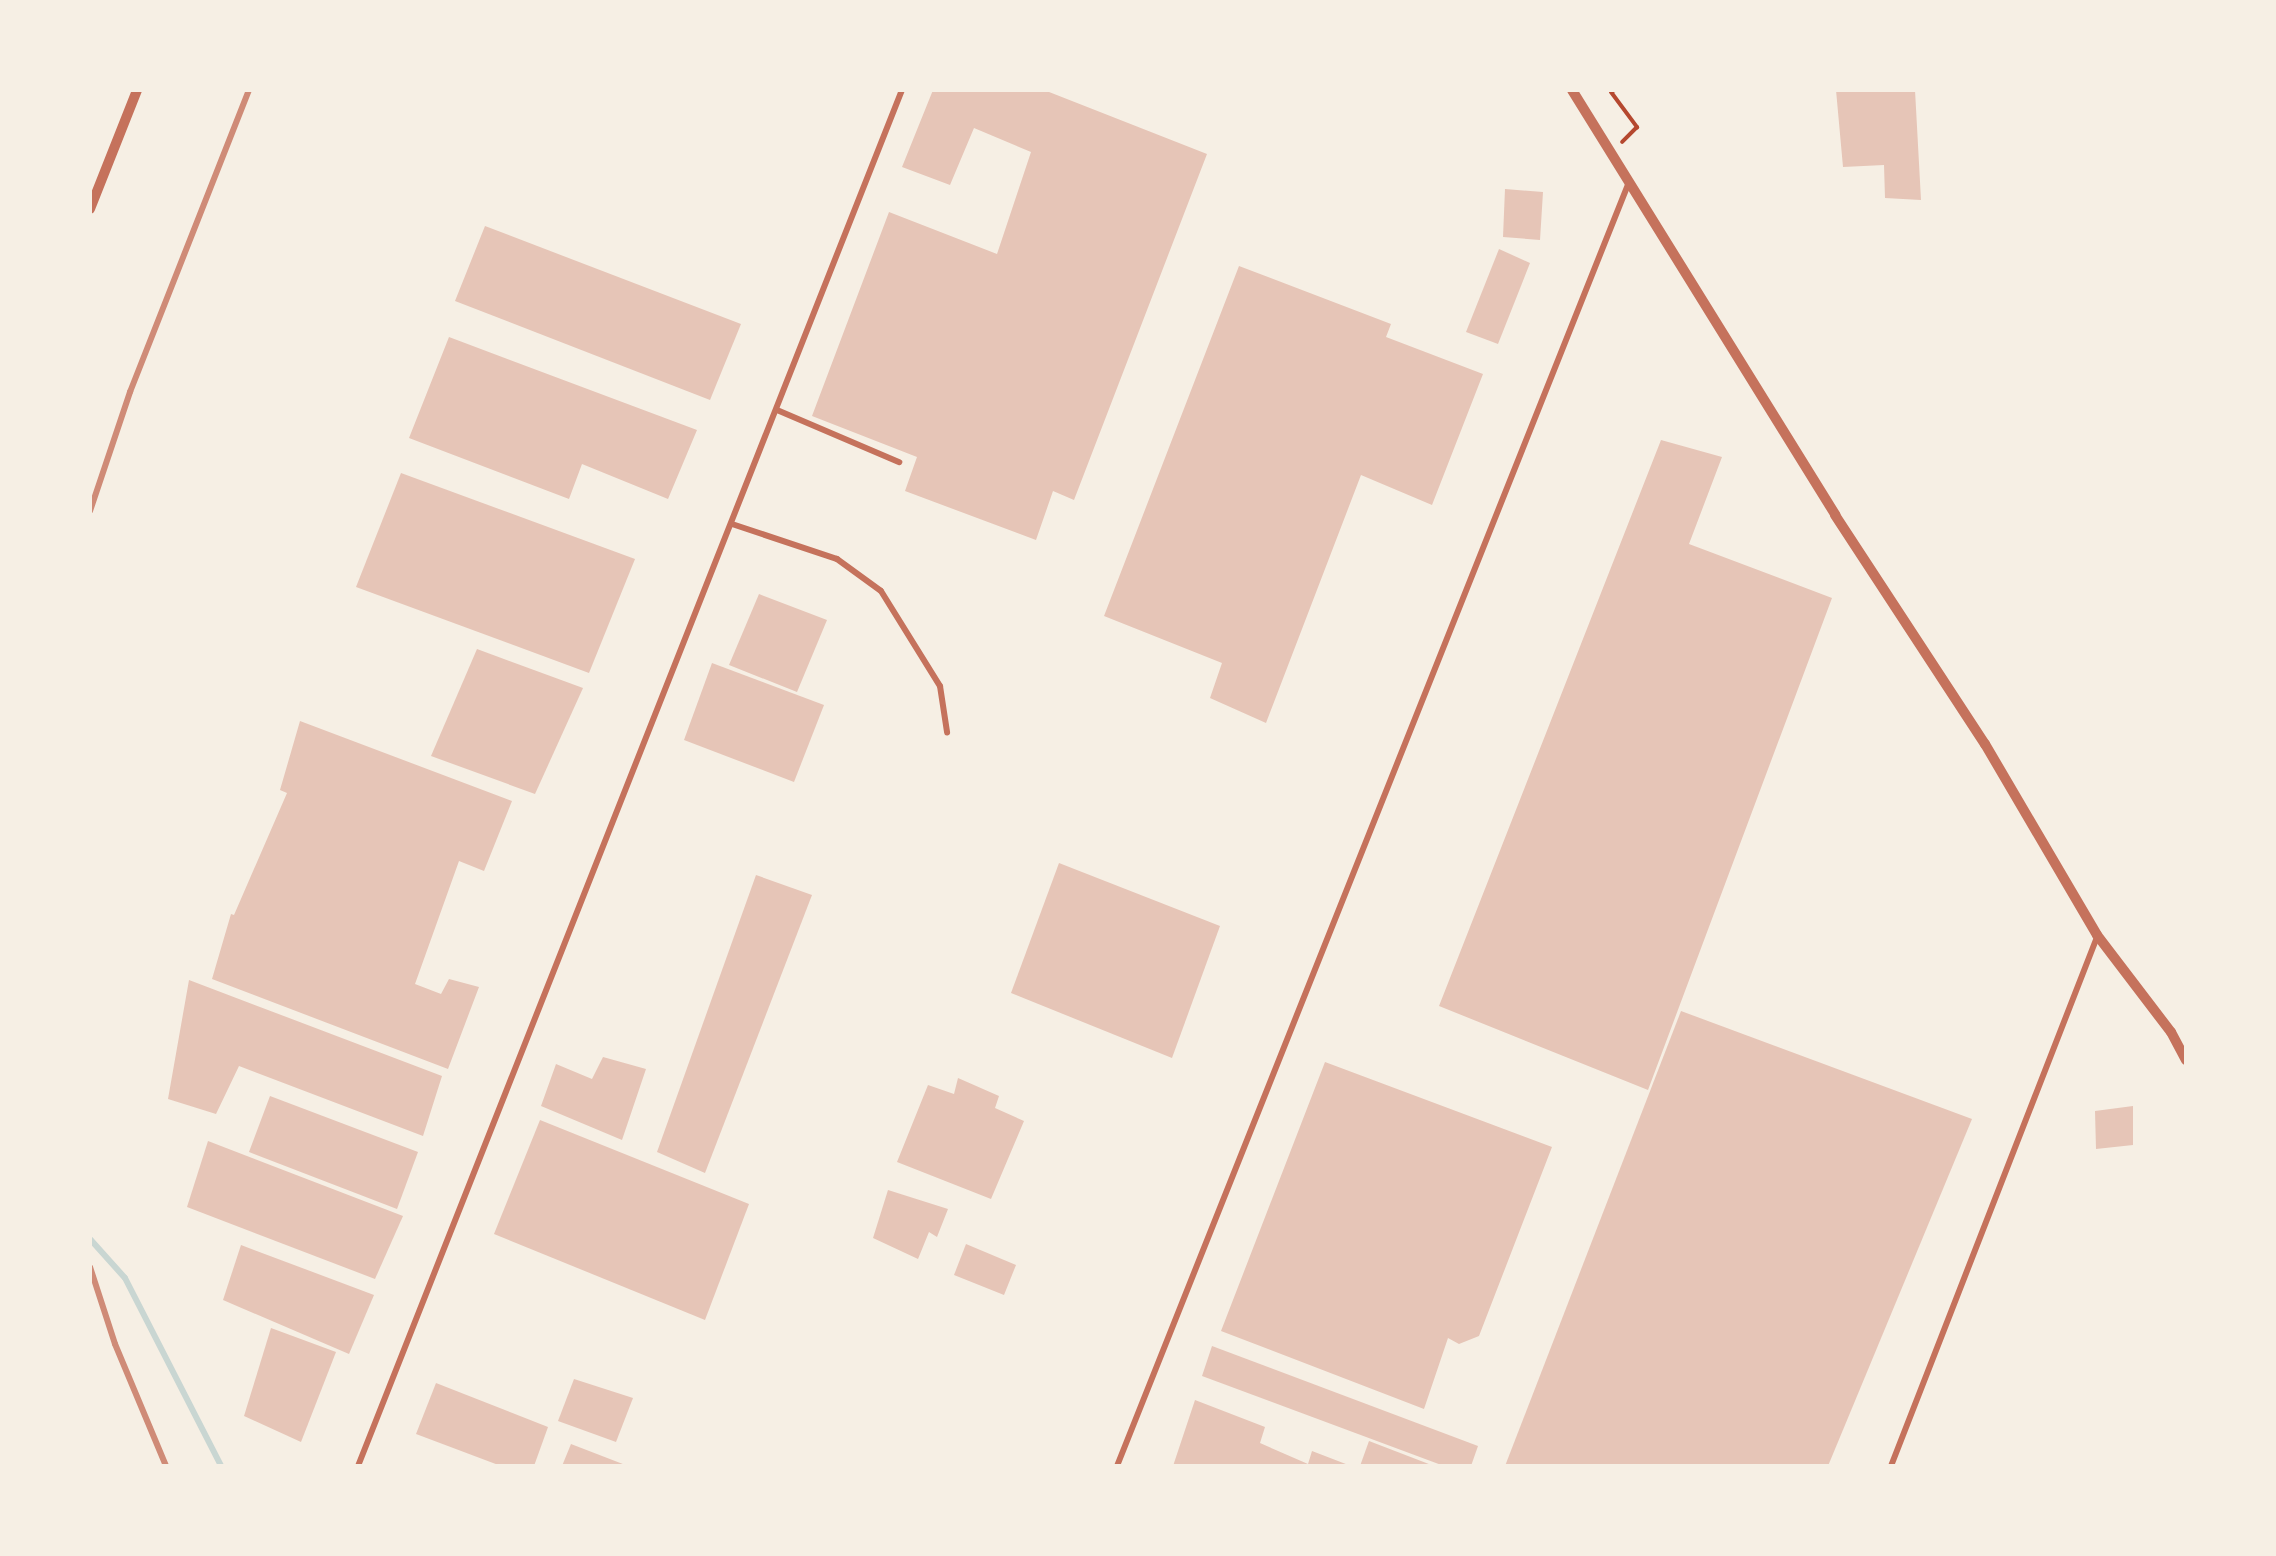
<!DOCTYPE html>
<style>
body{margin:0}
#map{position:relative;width:2276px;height:1556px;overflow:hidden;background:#f6efe4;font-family:"IBM Plex Sans",sans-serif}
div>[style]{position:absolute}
.stream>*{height:6px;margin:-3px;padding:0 3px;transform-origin:3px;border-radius:3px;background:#c9d6d2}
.building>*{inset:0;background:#e6c5b7}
.path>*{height:4px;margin:-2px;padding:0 2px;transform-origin:2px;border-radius:2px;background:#b5482f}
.service>*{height:6px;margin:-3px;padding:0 3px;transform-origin:3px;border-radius:3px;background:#c5725c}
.minor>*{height:10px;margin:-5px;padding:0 5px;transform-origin:5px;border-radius:5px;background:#c5725c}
.rail>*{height:6px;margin:-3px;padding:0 3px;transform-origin:3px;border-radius:3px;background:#cf8b77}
span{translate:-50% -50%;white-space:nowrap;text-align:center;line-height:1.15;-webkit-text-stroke:8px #f6efe4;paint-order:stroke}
.frame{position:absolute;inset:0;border:92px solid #f6efe4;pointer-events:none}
</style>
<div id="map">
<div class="stream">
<div style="left:90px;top:1239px;width:52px;rotate:48.1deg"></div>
<div style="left:125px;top:1278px;width:211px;rotate:62.9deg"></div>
</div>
<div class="building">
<div style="clip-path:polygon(933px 90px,1044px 90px,1207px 154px,1074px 500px,1053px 491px,1036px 540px,905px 491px,917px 457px,812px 416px,889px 212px,997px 254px,1031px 152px,974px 128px,950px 185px,902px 167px)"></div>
<div style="clip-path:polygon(1836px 90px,1915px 90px,1921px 200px,1885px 198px,1884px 165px,1843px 167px)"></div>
<div style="clip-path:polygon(1505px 189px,1543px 192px,1540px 240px,1503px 237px)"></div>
<div style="clip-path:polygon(485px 226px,741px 324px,710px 400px,455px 301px)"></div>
<div style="clip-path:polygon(1499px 249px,1530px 263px,1498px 344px,1466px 332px)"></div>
<div style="clip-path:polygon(1239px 266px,1391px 324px,1386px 337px,1483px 374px,1432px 505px,1361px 475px,1266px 723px,1210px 698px,1222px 663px,1104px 616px)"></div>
<div style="clip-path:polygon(449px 337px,697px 430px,668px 499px,582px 464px,569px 499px,409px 438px)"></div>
<div style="clip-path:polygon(1661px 440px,1722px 457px,1689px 544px,1832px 598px,1648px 1090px,1439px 1006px)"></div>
<div style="clip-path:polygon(401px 473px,635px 559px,589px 673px,356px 587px)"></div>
<div style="clip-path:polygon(759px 594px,827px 620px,797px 692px,729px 665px)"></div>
<div style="clip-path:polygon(477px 649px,583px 688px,535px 794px,431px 756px)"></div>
<div style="clip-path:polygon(712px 663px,824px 705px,794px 782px,684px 740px)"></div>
<div style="clip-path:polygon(300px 721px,512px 801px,484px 871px,459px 861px,415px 984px,441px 994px,449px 979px,479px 987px,448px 1069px,212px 979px,231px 914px,234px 915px,287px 793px,280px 790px)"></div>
<div style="clip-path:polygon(1059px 863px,1220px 926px,1172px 1058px,1011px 993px)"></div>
<div style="clip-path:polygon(756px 875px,812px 895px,705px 1173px,657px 1152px)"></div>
<div style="clip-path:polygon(189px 980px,442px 1076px,423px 1136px,239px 1066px,216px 1114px,168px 1099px)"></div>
<div style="clip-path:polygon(1681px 1011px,1972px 1119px,1828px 1466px,1505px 1466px)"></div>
<div style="clip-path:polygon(603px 1057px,646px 1069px,622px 1140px,541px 1106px,556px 1064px,592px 1079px)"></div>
<div style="clip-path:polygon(1325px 1062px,1552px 1147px,1479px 1336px,1459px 1344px,1448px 1338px,1424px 1409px,1221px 1331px)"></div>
<div style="clip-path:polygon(958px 1078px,999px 1096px,995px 1108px,1024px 1121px,991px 1199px,897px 1162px,928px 1085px,954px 1094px)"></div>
<div style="clip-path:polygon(270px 1096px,418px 1152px,397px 1209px,249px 1152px)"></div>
<div style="clip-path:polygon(2133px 1106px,2133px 1145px,2096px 1149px,2095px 1111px)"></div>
<div style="clip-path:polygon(540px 1120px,749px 1204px,705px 1320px,494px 1234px)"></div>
<div style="clip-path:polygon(208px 1141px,403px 1216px,375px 1279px,187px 1207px)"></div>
<div style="clip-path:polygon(888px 1190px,948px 1209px,937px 1237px,929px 1232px,918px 1259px,873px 1238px)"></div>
<div style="clip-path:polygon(966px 1244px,1016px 1265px,1004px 1295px,954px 1275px)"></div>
<div style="clip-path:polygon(241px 1245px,374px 1295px,349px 1354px,223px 1300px)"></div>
<div style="clip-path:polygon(271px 1328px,336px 1352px,301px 1442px,244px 1416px)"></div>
<div style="clip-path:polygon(1212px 1346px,1478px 1446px,1471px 1466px,1444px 1466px,1202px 1376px)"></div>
<div style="clip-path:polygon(574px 1379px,633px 1398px,616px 1442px,558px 1421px)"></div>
<div style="clip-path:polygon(436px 1383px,548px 1427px,534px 1466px,501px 1466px,416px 1434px)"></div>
<div style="clip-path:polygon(1195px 1400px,1265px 1427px,1260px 1443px,1308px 1464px,1312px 1451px,1351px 1466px,1173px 1466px)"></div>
<div style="clip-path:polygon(1369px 1441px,1434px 1466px,1360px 1466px)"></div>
<div style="clip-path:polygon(571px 1444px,628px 1466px,562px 1466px)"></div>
</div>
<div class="path">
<div style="left:1615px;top:90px;width:4px;rotate:153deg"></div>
<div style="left:1611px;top:92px;width:44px;rotate:53.4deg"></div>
<div style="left:1637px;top:127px;width:21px;rotate:135deg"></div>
</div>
<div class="service">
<div style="left:777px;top:410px;width:133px;rotate:23.1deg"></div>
<div style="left:732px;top:524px;width:111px;rotate:18.4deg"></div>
<div style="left:837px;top:559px;width:54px;rotate:36deg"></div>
<div style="left:881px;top:591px;width:112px;rotate:58.2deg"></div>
<div style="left:940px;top:686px;width:47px;rotate:81.3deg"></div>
<div style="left:358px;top:1466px;width:1480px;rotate:-68.43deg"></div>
<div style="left:1117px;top:1466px;width:1382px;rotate:-68.26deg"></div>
<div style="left:1891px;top:1466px;width:568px;rotate:-68.72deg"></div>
</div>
<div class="minor">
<div style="left:1572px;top:90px;width:500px;rotate:58.2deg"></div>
<div style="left:1835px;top:515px;width:274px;rotate:56.8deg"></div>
<div style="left:1985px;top:744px;width:221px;rotate:59.6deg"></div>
<div style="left:2097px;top:935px;width:122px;rotate:52.7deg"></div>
<div style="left:2171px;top:1032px;width:32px;rotate:62deg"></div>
<div style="left:90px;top:209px;width:128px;rotate:-68.4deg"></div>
</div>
<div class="rail">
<div style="left:90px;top:511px;width:126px;rotate:-71.4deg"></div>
<div style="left:130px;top:392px;width:325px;rotate:-68.5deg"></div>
<div style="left:90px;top:1267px;width:81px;rotate:72deg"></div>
<div style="left:115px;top:1344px;width:132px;rotate:67.3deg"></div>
</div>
<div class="frame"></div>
</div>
